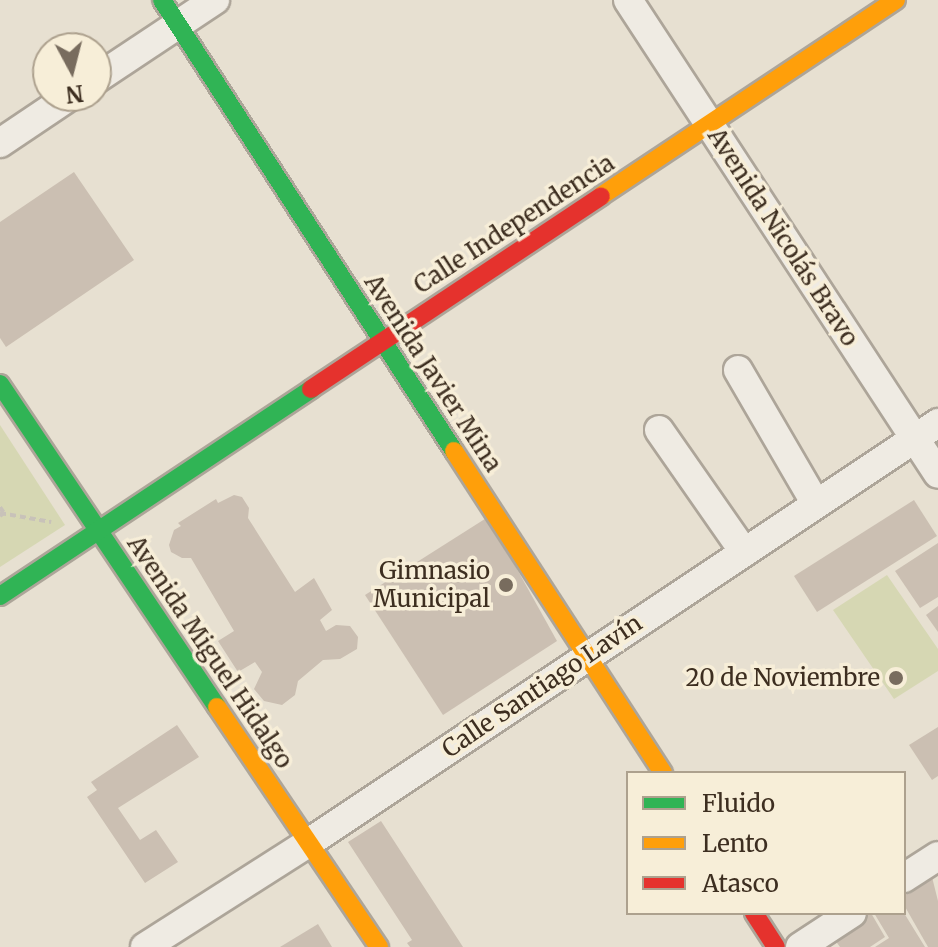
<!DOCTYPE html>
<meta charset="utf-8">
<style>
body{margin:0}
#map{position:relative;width:938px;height:947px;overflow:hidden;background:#e7e0d1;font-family:Merriweather,serif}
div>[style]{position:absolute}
.green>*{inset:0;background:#d6d7b3}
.building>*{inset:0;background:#cbbfb2}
.path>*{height:4px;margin-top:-2px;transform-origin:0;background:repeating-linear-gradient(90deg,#c8c2b9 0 6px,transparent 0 10px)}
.roads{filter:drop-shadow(2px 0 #ada599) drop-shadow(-2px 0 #ada599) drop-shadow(0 2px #ada599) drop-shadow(0 -2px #ada599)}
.street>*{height:28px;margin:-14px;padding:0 14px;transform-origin:14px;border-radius:14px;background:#efebe3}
.fast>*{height:18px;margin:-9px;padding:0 9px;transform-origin:9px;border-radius:9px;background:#30b455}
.slow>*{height:18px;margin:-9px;padding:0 9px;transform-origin:9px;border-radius:9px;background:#ff9f0a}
.jam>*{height:18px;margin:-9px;padding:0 9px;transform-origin:9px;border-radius:9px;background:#e5322d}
.dots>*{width:22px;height:22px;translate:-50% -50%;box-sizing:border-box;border:4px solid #f7eed8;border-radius:50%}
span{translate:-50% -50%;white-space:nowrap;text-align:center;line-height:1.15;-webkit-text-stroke:7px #f7eed8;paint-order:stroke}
.street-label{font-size:24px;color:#3d2e20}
.poi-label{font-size:24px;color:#3d2e20}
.right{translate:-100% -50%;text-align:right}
.legend{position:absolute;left:626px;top:771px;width:280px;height:144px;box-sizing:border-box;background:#f7eed8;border:2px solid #ada18e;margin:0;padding:10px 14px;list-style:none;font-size:24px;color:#3d2e20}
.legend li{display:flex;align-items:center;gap:16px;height:40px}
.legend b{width:40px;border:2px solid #ada18e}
.north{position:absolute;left:32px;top:32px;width:80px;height:80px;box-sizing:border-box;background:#f7eed8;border:2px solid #ada18e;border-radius:50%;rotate:173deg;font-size:22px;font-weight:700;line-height:32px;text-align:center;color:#3d2e20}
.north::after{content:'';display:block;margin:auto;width:28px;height:36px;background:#786c5e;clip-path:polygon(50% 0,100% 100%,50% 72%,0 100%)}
</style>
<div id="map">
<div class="green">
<div style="clip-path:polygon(0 425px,65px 525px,0 567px)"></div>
<div style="clip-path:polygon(887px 575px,938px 649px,938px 671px,894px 699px,833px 610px)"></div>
</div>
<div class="building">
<div style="clip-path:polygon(74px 172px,134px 260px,6px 347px,0 338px,0 222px)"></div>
<div style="clip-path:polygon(234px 495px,242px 497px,249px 508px,248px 518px,295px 592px,314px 578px,332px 610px,320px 620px,326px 631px,336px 625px,350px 626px,358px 637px,357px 649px,340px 659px,323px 660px,298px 681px,295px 695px,282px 705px,264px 701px,254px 689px,262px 672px,255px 662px,238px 672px,218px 641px,234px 631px,191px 558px,182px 558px,171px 552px,169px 545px,174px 530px,181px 526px,178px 523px,216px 499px,218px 503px)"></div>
<div style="clip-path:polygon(914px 500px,937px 536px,817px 612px,794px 576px)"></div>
<div style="clip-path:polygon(488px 517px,557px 641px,443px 715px,365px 595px)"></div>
<div style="clip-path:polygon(938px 543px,938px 597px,920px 608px,895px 571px)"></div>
<div style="clip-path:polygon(938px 606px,938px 632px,926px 615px)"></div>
<div style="clip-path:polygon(177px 725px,199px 757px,118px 808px,140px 840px,156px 830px,178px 862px,145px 883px,87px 797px,97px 790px,91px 782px)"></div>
<div style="clip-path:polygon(938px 727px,938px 776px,932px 780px,909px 745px)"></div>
<div style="clip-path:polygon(381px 821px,463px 947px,410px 947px,407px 943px,412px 940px,348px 842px)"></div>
<div style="clip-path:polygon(930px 869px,938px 901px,938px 947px,928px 947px,904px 905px,904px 884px)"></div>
<div style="clip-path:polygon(858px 913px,871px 913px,885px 937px,870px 947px,840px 947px,829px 932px)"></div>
<div style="clip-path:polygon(874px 913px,904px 913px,925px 947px,875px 947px,889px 938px)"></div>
<div style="clip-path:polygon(318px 924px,332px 947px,280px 947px)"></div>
</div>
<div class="path">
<div style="left:0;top:507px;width:7px;rotate:56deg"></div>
<div style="left:4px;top:513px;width:5px;rotate:143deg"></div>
<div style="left:0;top:513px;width:52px;rotate:10deg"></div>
</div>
<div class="roads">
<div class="street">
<div style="left:628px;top:0;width:566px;rotate:56.81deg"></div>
<div style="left:96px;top:79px;width:143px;rotate:-33.6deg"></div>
<div style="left:0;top:143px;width:84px;rotate:-33.9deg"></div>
<div style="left:738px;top:370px;width:155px;rotate:59.8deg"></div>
<div style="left:659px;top:430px;width:149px;rotate:55.1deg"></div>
<div style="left:904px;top:878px;width:40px;rotate:-32.9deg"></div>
<div style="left:145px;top:947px;width:196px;rotate:-32.5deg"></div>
<div style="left:310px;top:842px;width:755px;rotate:-33.71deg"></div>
<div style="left:800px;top:947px;width:62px;rotate:-33.2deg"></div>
</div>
<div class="fast">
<div style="left:162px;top:0;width:537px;rotate:57.08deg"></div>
<div style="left:0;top:384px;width:389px;rotate:56.1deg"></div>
<div style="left:0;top:596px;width:374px;rotate:-33.6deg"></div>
</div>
<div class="slow">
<div style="left:601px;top:196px;width:354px;rotate:-33.6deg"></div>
<div style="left:454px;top:451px;width:384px;rotate:57deg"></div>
<div style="left:217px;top:707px;width:290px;rotate:56deg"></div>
</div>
<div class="jam">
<div style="left:311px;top:389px;width:348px;rotate:-33.6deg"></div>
<div style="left:754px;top:913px;width:40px;rotate:57.1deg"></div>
</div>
</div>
<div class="dots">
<div style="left:506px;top:585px;background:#786c5e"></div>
<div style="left:896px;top:678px;background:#786c5e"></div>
</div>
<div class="street-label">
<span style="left:514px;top:224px;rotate:-33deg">Calle Independencia</span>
<span style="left:783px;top:237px;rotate:57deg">Avenida Nicolás Bravo</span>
<span style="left:433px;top:373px;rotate:57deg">Avenida Javier Mina</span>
<span style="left:210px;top:652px;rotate:56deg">Avenida Miguel Hidalgo</span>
<span style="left:542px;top:686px;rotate:-34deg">Calle Santiago Lavín</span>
</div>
<div class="poi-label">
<span class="right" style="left:490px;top:585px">Gimnasio<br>Municipal</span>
<span class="right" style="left:880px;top:678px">20 de Noviembre</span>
</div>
<ul class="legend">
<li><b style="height:10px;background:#30b455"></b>Fluido</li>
<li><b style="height:10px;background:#ff9f0a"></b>Lento</li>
<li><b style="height:10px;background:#e5322d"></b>Atasco</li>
</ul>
<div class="north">N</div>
</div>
